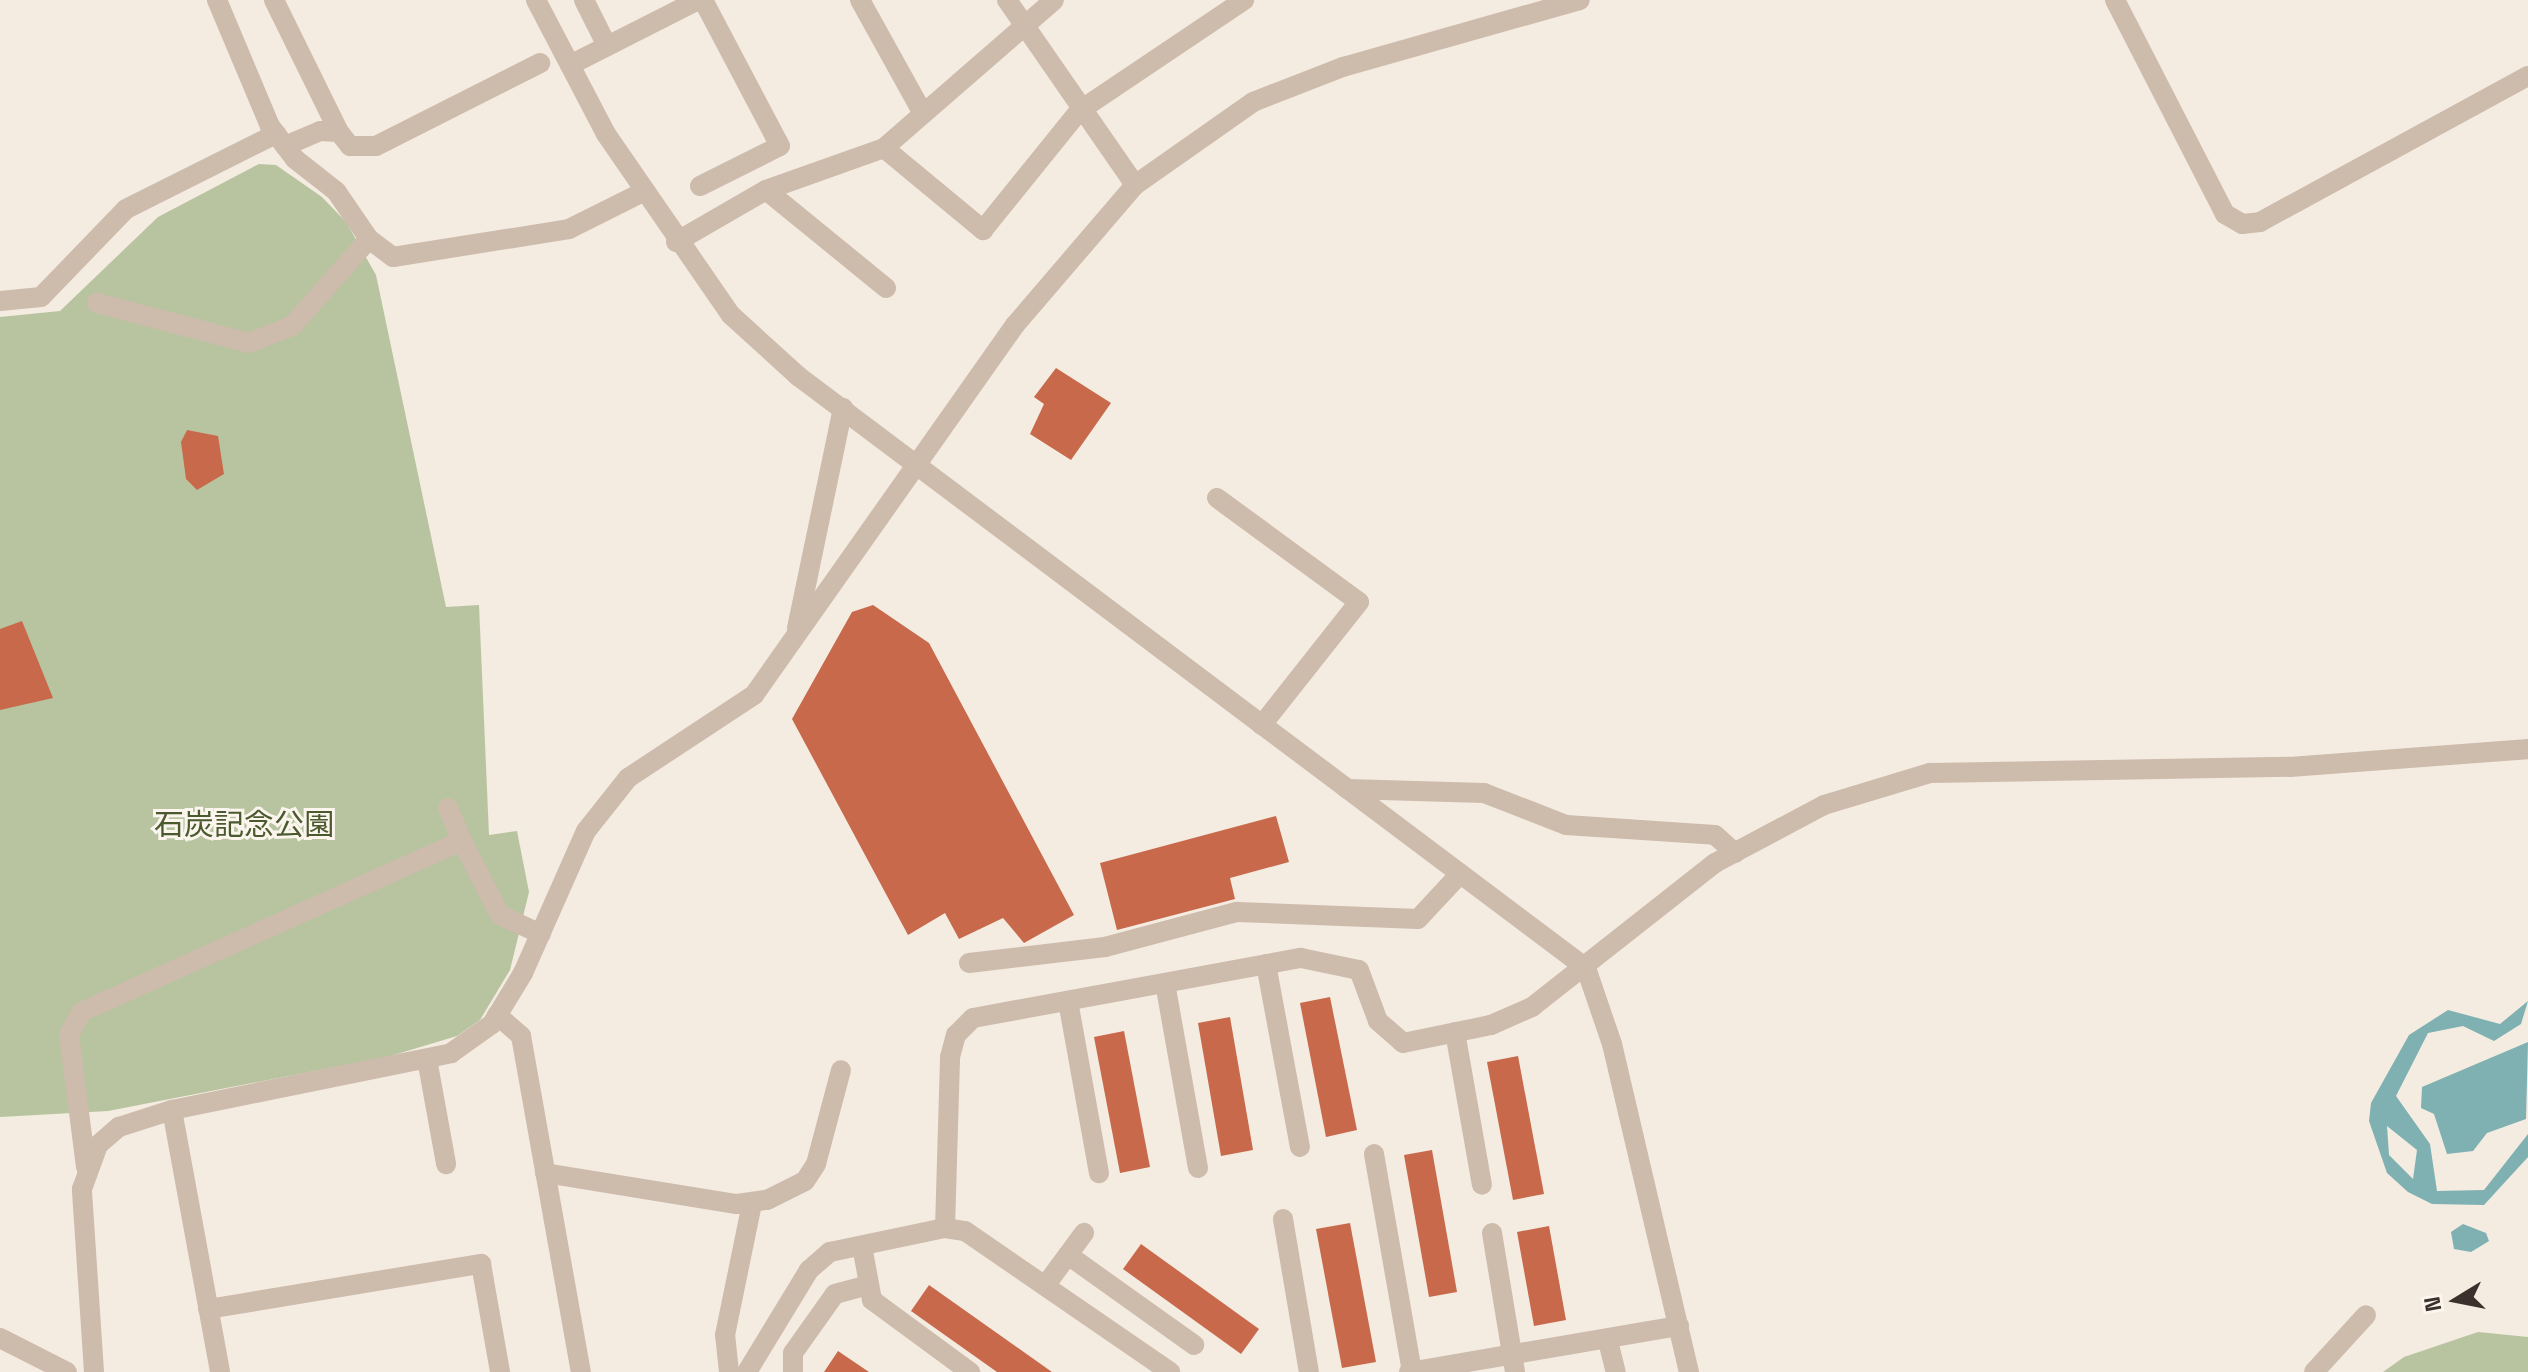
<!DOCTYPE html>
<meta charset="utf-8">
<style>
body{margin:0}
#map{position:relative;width:2528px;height:1372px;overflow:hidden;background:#f4ebe1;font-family:"Space Grotesk","Noto Sans JP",sans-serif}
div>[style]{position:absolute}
.green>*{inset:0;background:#b8c4a0}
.water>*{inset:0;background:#7fb0b2}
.building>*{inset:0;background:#c8694b}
.minor>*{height:20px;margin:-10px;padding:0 10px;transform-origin:10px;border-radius:10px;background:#cdbbac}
span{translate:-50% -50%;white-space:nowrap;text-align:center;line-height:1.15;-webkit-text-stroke:6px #fbf5ee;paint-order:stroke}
.park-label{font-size:30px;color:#4a5a2e}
.north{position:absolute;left:2416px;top:1260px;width:80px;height:80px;-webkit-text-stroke:6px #fbf5ee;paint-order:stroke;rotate:260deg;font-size:22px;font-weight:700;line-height:32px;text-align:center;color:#3b302b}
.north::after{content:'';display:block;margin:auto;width:28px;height:36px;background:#3b302b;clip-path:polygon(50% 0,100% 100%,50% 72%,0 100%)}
</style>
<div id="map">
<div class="green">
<div style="clip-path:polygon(259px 164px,276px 165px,322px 197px,346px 222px,376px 275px,446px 607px,479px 605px,489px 835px,517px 831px,529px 892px,510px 970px,480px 1020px,457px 1036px,387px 1057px,108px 1111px,0 1117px,0 317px,60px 311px,158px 217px)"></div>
<div style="clip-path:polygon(2478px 1332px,2528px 1337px,2528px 1372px,2383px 1372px,2404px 1357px)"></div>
</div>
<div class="water">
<div style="clip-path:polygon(evenodd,2528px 1001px,2521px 1024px,2494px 1041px,2463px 1026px,2428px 1033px,2396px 1096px,2430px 1144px,2437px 1191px,2484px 1190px,2528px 1134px,2528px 1157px,2484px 1205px,2432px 1204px,2408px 1192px,2387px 1173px,2369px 1121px,2371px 1103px,2409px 1035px,2448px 1010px,2500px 1024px,2528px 1001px,2387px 1126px,2417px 1150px,2413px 1179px,2389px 1155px,2387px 1126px)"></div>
<div style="clip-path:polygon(2528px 1042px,2526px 1119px,2487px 1133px,2473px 1151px,2447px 1154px,2434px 1114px,2421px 1108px,2422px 1087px)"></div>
<div style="clip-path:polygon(2463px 1224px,2486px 1233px,2489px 1241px,2471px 1252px,2454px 1249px,2451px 1232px)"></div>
</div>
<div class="building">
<div style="clip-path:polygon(1056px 368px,1111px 403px,1071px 460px,1030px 434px,1044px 404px,1034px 397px)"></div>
<div style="clip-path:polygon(187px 430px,218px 436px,224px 474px,197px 490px,186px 479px,181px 442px)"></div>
<div style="clip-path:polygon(873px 605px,929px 643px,1074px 915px,1024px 943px,1003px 918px,959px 939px,945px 913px,908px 935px,792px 719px,852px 612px)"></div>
<div style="clip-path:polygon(22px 621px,53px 698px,0 710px,0 629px)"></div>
<div style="clip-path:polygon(1276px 816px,1289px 862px,1230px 878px,1235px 899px,1117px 930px,1100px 863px)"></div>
<div style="clip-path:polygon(1330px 997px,1357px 1130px,1326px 1137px,1300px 1003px)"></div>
<div style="clip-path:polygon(1230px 1017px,1253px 1150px,1221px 1156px,1198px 1023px)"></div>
<div style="clip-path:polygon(1124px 1031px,1150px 1167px,1120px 1173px,1094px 1037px)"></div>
<div style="clip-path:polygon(1518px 1056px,1544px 1194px,1513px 1200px,1487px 1062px)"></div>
<div style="clip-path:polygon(1432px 1150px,1457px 1292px,1429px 1297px,1404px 1155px)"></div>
<div style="clip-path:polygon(1350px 1223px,1376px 1362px,1342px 1368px,1316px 1229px)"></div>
<div style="clip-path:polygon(1549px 1226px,1566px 1320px,1534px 1326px,1517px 1232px)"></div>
<div style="clip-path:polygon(1141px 1244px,1259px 1329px,1241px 1354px,1123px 1269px)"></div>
<div style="clip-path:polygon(929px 1285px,1052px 1372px,997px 1372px,911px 1311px)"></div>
<div style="clip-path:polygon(838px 1351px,869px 1372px,824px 1372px)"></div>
</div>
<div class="minor">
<div style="left:217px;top:0;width:137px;rotate:67.2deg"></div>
<div style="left:270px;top:126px;width:41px;rotate:52.9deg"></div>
<div style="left:295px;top:159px;width:52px;rotate:38deg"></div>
<div style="left:336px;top:191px;width:58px;rotate:55.5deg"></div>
<div style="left:369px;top:239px;width:30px;rotate:37deg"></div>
<div style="left:393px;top:257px;width:178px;rotate:-9deg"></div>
<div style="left:569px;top:229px;width:83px;rotate:-26.6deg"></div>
<div style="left:274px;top:0;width:147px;rotate:63.8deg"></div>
<div style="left:536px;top:0;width:151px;rotate:62.4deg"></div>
<div style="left:606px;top:134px;width:220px;rotate:55.4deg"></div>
<div style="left:731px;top:315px;width:91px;rotate:42.3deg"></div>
<div style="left:798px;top:376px;width:986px;rotate:36.92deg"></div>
<div style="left:1586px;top:968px;width:80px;rotate:71.1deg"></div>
<div style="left:1612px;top:1044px;width:337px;rotate:76.8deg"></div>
<div style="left:584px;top:0;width:51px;rotate:63.4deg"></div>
<div style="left:860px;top:0;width:128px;rotate:61deg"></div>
<div style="left:1007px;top:0;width:225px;rotate:55.3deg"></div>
<div style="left:2115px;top:0;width:241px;rotate:62.8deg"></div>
<div style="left:2225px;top:214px;width:20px;rotate:30deg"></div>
<div style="left:2242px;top:224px;width:18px;rotate:-6deg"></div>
<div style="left:2260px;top:222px;width:305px;rotate:-28.6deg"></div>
<div style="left:570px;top:65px;width:144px;rotate:-26.9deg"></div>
<div style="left:285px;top:146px;width:38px;rotate:-23deg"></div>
<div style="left:320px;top:131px;width:19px;rotate:3deg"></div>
<div style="left:339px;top:132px;width:18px;rotate:52deg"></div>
<div style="left:350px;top:146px;width:26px"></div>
<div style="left:376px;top:146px;width:184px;rotate:-26.8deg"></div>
<div style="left:884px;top:148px;width:129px;rotate:39.6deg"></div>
<div style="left:983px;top:230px;width:153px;rotate:-51.1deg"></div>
<div style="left:1079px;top:111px;width:199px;rotate:-33.9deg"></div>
<div style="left:700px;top:186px;width:89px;rotate:-26.6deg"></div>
<div style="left:780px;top:146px;width:165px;rotate:-117.8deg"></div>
<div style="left:766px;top:190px;width:155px;rotate:39.2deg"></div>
<div style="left:676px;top:242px;width:104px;rotate:-30deg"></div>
<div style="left:766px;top:190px;width:125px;rotate:-19.6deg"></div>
<div style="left:884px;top:148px;width:225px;rotate:-41deg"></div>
<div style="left:0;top:301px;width:41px;rotate:-5.6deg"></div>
<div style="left:41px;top:297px;width:122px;rotate:-46deg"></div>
<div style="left:126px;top:209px;width:168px;rotate:-26.6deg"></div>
<div style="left:97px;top:303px;width:157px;rotate:14.7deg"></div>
<div style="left:249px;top:343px;width:46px;rotate:-21.6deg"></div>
<div style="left:292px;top:326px;width:116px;rotate:-48.5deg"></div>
<div style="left:1217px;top:498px;width:176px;rotate:36.2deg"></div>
<div style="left:1359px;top:602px;width:157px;rotate:128.3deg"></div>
<div style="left:797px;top:628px;width:225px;rotate:-78.2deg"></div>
<div style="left:1347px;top:789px;width:137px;rotate:1.7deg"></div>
<div style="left:1484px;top:793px;width:88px;rotate:21.3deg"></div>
<div style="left:1566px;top:825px;width:149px;rotate:3.8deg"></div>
<div style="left:1715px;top:835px;width:27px;rotate:42deg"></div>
<div style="left:448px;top:808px;width:36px;rotate:67deg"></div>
<div style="left:969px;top:963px;width:137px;rotate:-6.7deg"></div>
<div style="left:1105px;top:947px;width:137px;rotate:-14.9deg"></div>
<div style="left:1237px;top:912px;width:181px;rotate:2.2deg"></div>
<div style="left:1418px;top:919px;width:62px;rotate:-47deg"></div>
<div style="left:1266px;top:964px;width:186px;rotate:79.5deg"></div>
<div style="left:1165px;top:983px;width:188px;rotate:79.9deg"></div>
<div style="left:1068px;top:1001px;width:175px;rotate:79.8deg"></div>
<div style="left:497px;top:1015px;width:32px;rotate:41deg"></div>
<div style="left:521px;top:1036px;width:341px;rotate:79.9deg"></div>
<div style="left:1455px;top:1032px;width:155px;rotate:80deg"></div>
<div style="left:427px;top:1059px;width:107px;rotate:79.7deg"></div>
<div style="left:172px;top:1110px;width:266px;rotate:79.6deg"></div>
<div style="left:1374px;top:1154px;width:221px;rotate:80.1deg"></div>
<div style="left:86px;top:1167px;width:133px;rotate:-97.3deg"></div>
<div style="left:69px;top:1035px;width:26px;rotate:-62deg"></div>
<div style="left:81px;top:1012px;width:418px;rotate:-24.2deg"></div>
<div style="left:462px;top:841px;width:83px;rotate:62.8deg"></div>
<div style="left:500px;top:915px;width:45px;rotate:24.9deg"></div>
<div style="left:545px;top:1173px;width:194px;rotate:9.2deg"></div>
<div style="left:737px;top:1204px;width:30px;rotate:-8deg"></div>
<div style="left:767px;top:1200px;width:42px;rotate:-26.6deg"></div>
<div style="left:805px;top:1181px;width:20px;rotate:-57deg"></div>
<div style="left:816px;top:1164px;width:97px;rotate:-75.1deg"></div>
<div style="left:1283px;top:1219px;width:155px;rotate:80.4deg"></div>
<div style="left:945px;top:1228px;width:171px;rotate:-88.3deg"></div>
<div style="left:950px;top:1057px;width:23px;rotate:-75deg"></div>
<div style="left:956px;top:1035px;width:24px;rotate:-45deg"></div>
<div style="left:973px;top:1018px;width:333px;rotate:-10.4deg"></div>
<div style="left:1301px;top:958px;width:59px;rotate:11.7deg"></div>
<div style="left:1359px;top:970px;width:54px;rotate:69.6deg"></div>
<div style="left:1378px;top:1021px;width:33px;rotate:41deg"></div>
<div style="left:1403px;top:1043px;width:90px;rotate:-11.6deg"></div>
<div style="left:1491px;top:1025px;width:45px;rotate:-23.7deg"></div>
<div style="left:1532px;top:1007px;width:233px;rotate:-38.2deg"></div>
<div style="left:1715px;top:863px;width:123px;rotate:-28deg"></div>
<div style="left:1824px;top:805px;width:111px;rotate:-16.8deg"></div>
<div style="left:1930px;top:773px;width:360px;rotate:-1deg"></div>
<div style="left:2290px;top:767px;width:239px;rotate:-4.3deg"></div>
<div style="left:1492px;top:1233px;width:141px;rotate:80.6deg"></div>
<div style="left:862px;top:1246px;width:55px;rotate:79.5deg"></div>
<div style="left:872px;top:1300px;width:122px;rotate:36.3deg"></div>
<div style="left:1068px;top:1255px;width:155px;rotate:35.5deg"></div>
<div style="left:1045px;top:1286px;width:66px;rotate:-53.7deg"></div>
<div style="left:208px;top:1309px;width:277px;rotate:-9.4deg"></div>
<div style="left:481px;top:1264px;width:110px;rotate:80deg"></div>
<div style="left:0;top:1338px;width:75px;rotate:26.9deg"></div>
<div style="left:1608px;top:1341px;width:32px;rotate:76deg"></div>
<div style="left:94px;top:1372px;width:183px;rotate:-93.8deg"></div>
<div style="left:82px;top:1189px;width:47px;rotate:-70deg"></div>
<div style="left:98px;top:1145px;width:28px;rotate:-41deg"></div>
<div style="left:119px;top:1127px;width:56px;rotate:-17.8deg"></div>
<div style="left:172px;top:1110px;width:285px;rotate:-11.5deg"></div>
<div style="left:451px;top:1053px;width:50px;rotate:-35.3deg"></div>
<div style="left:492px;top:1024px;width:60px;rotate:-58.7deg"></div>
<div style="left:523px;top:973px;width:155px;rotate:-66.1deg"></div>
<div style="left:586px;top:831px;width:68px;rotate:-51.6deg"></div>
<div style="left:628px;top:778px;width:151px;rotate:-33.4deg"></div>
<div style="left:754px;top:695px;width:453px;rotate:-54.8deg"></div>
<div style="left:1015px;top:325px;width:184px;rotate:-49.4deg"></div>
<div style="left:1135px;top:185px;width:144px;rotate:-35.1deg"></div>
<div style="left:1253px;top:102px;width:97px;rotate:-21.3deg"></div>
<div style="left:1343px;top:67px;width:246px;rotate:-15.8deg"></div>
<div style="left:729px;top:1372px;width:37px;rotate:-96deg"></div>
<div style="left:725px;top:1335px;width:134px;rotate:-78.4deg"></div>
<div style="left:747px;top:1372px;width:119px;rotate:-58.7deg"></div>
<div style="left:809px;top:1270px;width:28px;rotate:-41deg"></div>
<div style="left:830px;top:1252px;width:117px;rotate:-11.8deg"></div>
<div style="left:945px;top:1228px;width:20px;rotate:9deg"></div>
<div style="left:965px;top:1231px;width:249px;rotate:34.5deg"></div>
<div style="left:793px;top:1372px;width:19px;rotate:-90deg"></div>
<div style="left:793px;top:1353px;width:72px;rotate:-54.6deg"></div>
<div style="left:835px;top:1294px;width:35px;rotate:-15deg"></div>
<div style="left:1409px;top:1372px;width:274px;rotate:-9.7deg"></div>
<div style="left:2314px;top:1372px;width:77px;rotate:-47.6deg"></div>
</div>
<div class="park-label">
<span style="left:244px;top:825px">石炭記念公園</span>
</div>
<div class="north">N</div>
</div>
